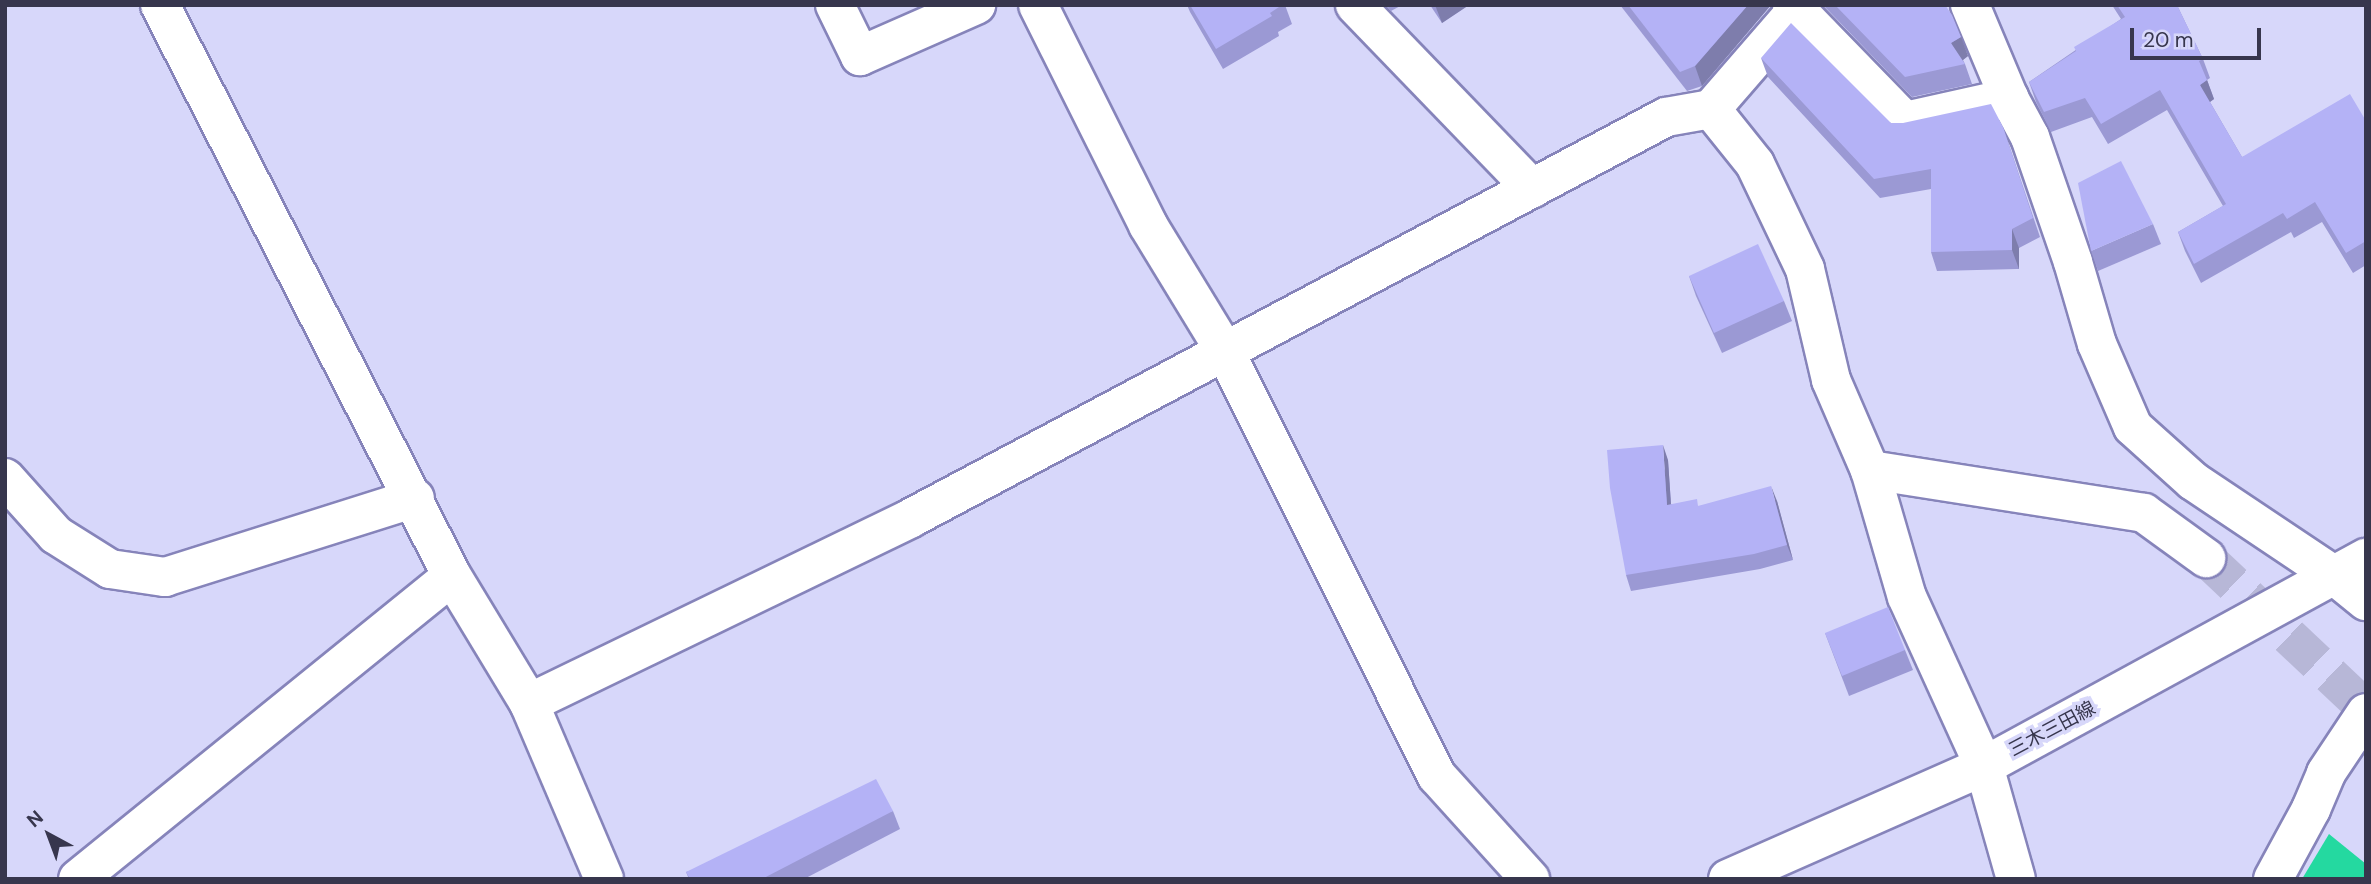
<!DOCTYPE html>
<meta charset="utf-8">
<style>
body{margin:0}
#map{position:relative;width:2371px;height:884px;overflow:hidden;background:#d7d7fa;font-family:"DM Sans","Noto Sans JP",sans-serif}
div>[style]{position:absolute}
.water>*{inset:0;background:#24d9a0}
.street-tunnel>*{height:38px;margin-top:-19px;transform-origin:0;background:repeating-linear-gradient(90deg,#b7b7d7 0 38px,transparent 0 57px)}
.roads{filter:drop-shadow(2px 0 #8684ba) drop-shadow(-2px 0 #8684ba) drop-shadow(0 2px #8684ba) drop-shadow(0 -2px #8684ba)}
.street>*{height:38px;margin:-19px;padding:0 19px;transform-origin:19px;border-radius:19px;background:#fff}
.primary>*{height:38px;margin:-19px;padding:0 19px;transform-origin:19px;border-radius:19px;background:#fff}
.wall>*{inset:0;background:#9b99d4}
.shaded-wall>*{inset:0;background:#7e7dac}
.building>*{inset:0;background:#b4b2f6}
span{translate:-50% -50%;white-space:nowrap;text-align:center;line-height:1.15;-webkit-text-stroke:7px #d7d7fa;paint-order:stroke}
.street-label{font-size:19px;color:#37364d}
.frame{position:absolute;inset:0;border:7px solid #37364d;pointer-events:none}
.north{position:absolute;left:14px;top:800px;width:70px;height:70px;-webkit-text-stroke:5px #d7d7fa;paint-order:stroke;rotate:319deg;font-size:19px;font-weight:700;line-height:28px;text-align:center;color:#37364d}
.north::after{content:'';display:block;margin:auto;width:24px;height:32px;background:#37364d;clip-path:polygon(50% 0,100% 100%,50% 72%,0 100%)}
.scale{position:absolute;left:2130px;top:28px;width:131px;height:32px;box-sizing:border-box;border:4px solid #37364d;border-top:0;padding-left:9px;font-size:21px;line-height:24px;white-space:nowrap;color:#37364d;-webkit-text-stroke:5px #d7d7fa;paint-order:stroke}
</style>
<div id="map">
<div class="water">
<div style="clip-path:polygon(2329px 834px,2366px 864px,2366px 879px,2302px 879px)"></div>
</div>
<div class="street-tunnel">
<div style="left:2206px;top:558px;width:220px;rotate:43.3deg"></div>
</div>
<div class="roads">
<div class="street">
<div style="left:160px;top:5px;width:641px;rotate:62.92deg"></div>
<div style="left:452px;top:576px;width:149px;rotate:58.8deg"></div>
<div style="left:529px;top:703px;width:191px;rotate:66.9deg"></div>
<div style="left:835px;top:5px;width:57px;rotate:63.9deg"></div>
<div style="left:860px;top:56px;width:127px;rotate:-23.7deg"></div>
<div style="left:1038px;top:5px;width:246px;rotate:63.4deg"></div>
<div style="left:1148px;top:225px;width:148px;rotate:58.6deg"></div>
<div style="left:1225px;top:351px;width:475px;rotate:63.5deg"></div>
<div style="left:1437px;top:776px;width:139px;rotate:47.9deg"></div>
<div style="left:1355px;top:5px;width:255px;rotate:46deg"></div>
<div style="left:1792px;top:5px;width:162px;rotate:45.8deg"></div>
<div style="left:1905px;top:121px;width:107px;rotate:-12.5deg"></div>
<div style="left:1970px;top:5px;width:101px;rotate:67.2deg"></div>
<div style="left:2009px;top:98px;width:44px;rotate:61.7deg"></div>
<div style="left:2030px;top:137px;width:132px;rotate:71deg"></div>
<div style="left:2073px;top:262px;width:85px;rotate:73.7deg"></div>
<div style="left:2097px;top:344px;width:90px;rotate:66.6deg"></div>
<div style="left:2133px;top:427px;width:81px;rotate:42deg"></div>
<div style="left:2193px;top:481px;width:171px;rotate:33.8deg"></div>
<div style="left:2335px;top:576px;width:40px;rotate:39deg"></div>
<div style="left:1711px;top:109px;width:70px;rotate:51.3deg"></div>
<div style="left:1755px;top:164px;width:116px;rotate:64.5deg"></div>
<div style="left:1805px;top:269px;width:114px;rotate:76.8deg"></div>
<div style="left:1831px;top:380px;width:98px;rotate:66.6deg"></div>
<div style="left:1870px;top:470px;width:132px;rotate:73.8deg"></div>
<div style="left:1907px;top:597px;width:186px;rotate:65.5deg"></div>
<div style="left:1984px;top:766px;width:117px;rotate:74.2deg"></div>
<div style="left:1870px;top:470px;width:277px;rotate:8.9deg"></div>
<div style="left:2144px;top:513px;width:77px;rotate:36deg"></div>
<div style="left:5px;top:478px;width:76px;rotate:48.2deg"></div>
<div style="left:56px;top:535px;width:64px;rotate:32.2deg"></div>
<div style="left:110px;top:569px;width:56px;rotate:8.3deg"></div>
<div style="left:165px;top:577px;width:262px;rotate:-17.5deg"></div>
<div style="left:529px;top:703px;width:424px;rotate:-25.8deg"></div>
<div style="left:911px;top:518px;width:855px;rotate:-27.97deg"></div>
<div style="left:1666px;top:117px;width:46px;rotate:-10.1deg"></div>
<div style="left:1711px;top:109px;width:138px;rotate:-49.1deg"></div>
<div style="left:78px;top:879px;width:481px;rotate:-39deg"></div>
<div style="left:2273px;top:879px;width:80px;rotate:-61.5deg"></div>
<div style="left:2311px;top:809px;width:39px;rotate:-67deg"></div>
<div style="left:2326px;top:773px;width:72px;rotate:-56.3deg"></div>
</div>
<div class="primary">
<div style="left:1728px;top:879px;width:280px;rotate:-23.8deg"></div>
<div style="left:1984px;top:766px;width:435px;rotate:-28.6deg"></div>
</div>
</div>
<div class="wall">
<div style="clip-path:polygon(1187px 5px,1285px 5px,1292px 24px,1278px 32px,1279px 36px,1223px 69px,1190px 12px)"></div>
<div style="clip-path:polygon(1386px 5px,1402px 5px,1391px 11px)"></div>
<div style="clip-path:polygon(1430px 5px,1469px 5px,1442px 23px)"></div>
<div style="clip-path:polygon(1620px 5px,1771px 5px,1702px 86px,1687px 91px)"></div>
<div style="clip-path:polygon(1823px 5px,1945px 5px,1968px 56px,1963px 60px,1965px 64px,1972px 84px,1912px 97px)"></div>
<div style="clip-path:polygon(2112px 5px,2177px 5px,2203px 59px,2210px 78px,2207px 80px,2214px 99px,2210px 102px,2242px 157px,2366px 121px,2366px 265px,2353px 273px,2322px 222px,2294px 238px,2291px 232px,2201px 283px,2185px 251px,2178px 232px,2223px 206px,2167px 110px,2108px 144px,2092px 117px,2051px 132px,2036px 102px,2029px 82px,2121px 19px)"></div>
<div style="clip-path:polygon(1761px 58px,1891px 123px,2003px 127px,2040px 237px,2019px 248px,2019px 269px,1937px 271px,1931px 252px,1931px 189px,1880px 198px,1768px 77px)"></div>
<div style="clip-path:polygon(2153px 224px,2161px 244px,2098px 271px,2091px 251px)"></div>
<div style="clip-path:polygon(1689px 276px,1784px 301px,1792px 321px,1722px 353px,1696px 296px)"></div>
<div style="clip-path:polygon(1668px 460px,1671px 504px,1699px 506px,1777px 501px,1793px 560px,1760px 569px,1631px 591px,1626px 575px)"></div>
<div style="clip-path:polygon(1825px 633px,1905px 650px,1913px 670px,1849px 696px)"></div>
<div style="clip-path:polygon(893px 811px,900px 829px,804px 879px,689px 879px,686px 872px)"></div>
</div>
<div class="shaded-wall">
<div style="clip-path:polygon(1435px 5px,1469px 5px,1442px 23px)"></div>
<div style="clip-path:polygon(1748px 5px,1771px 5px,1702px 86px,1695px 66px)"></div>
<div style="clip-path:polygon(1961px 37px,1968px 56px,1959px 63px,1951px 43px)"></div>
<div style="clip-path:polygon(2207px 80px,2214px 99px,2207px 104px,2200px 85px)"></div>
<div style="clip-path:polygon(2012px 229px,2019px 248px,2019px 269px,2012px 250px)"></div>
<div style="clip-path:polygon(1663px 445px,1668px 460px,1672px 520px,1667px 505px)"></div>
<div style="clip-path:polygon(1771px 486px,1777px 501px,1793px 560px,1787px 545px)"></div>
</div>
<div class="building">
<div style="clip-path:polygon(1190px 5px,1282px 5px,1270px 13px,1272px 16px,1216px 49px)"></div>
<div style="clip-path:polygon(1628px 5px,1748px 5px,1695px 66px,1680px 72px)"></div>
<div style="clip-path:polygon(1835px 5px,1945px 5px,1952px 15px,1961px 37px,1951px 43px,1965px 64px,1905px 77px)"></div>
<div style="clip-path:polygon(2117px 5px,2177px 5px,2203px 59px,2199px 61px,2207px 80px,2200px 85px,2242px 157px,2350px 94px,2366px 121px,2366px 241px,2346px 253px,2315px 202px,2287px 219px,2283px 213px,2194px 264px,2178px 232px,2226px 204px,2160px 90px,2101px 124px,2085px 98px,2044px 112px,2029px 82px,2076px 51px,2074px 47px,2125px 17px)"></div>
<div style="clip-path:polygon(1791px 23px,1891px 123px,1903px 123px,1991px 104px,2003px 127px,2033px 218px,2012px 229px,2012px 250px,1931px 252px,1931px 169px,1874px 179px,1761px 58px)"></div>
<div style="clip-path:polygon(2121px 161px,2153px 224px,2091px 251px,2078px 183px)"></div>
<div style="clip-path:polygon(1758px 244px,1784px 301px,1714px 333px,1689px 276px)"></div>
<div style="clip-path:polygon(1663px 445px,1667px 505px,1697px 499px,1698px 506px,1771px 486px,1787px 545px,1754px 554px,1626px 575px,1610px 488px,1607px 450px)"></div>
<div style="clip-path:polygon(1888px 607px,1905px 650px,1842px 676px,1825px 633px)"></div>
<div style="clip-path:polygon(876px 779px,893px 811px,762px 879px,690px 879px,686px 872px)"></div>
</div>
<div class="street-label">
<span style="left:2052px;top:729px;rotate:-28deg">三木三田線</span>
</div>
<div class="frame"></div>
<div class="north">N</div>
<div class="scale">20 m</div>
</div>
